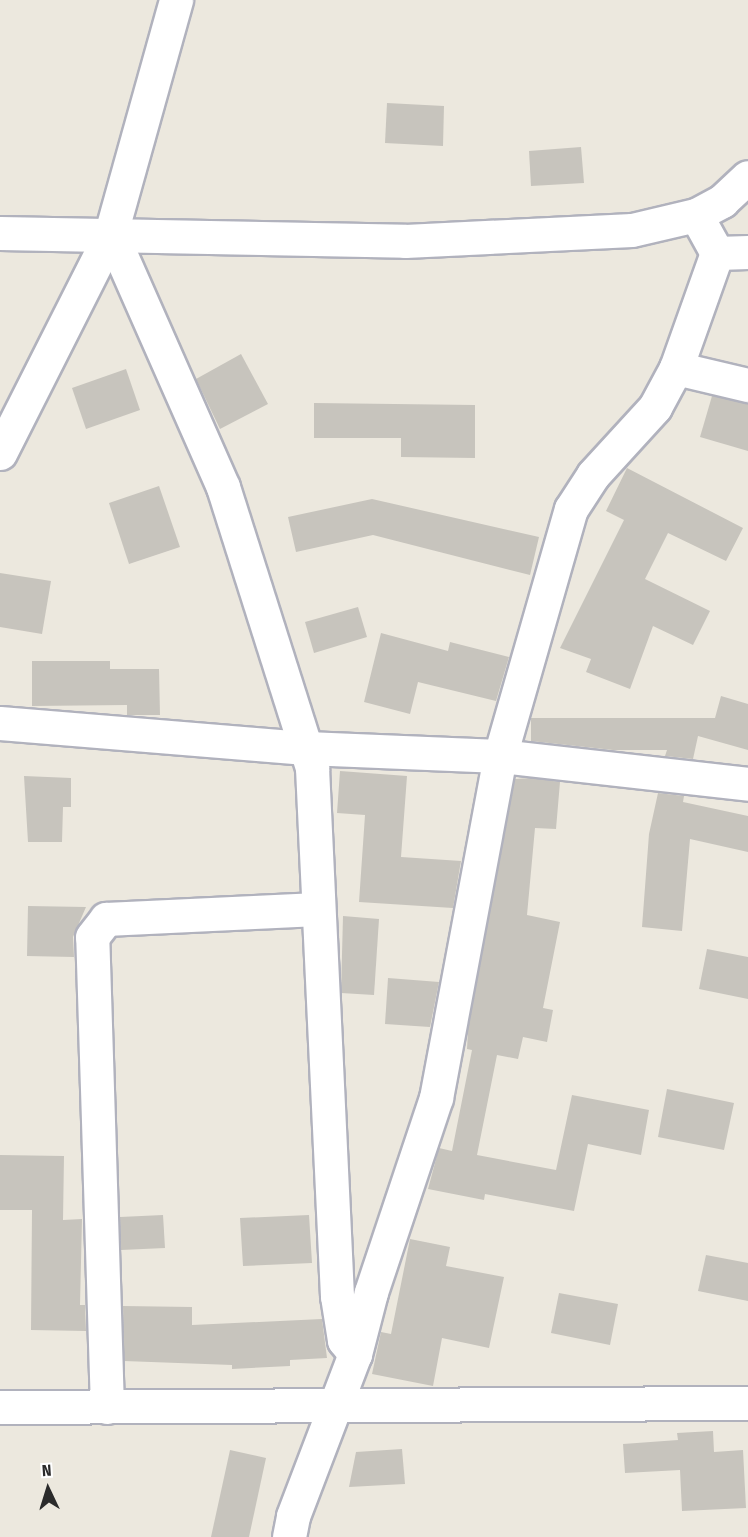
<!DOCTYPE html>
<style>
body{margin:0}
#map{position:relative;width:748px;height:1537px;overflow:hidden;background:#ece8de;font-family:"Fira Sans Condensed",sans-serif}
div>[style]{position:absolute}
.building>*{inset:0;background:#c7c4bd}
.roads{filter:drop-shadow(2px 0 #b1b2bd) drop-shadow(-2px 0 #b1b2bd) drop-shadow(0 2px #b1b2bd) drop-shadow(0 -2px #b1b2bd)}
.minor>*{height:33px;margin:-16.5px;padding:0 16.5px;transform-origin:16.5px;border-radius:16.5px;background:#fff}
span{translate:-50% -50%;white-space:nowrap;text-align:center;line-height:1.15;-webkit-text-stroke:4.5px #fff;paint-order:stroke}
.north{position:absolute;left:18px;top:1459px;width:60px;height:60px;-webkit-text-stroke:4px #fff;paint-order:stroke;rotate:356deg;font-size:16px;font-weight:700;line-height:24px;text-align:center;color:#2b2b2b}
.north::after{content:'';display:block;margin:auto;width:21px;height:27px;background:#2b2b2b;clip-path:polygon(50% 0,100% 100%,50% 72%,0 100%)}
</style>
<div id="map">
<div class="building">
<div style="clip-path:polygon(387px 103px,444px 106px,443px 146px,385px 143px)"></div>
<div style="clip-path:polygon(581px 147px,584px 183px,531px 186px,529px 151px)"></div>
<div style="clip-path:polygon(241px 354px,268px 404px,220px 429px,196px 379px)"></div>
<div style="clip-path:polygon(126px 369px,140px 410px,86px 429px,72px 388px)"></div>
<div style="clip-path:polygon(712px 396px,748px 403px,748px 451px,700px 437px)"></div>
<div style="clip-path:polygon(314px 403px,475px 405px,475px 458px,401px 457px,401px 438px,314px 438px)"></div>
<div style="clip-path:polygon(627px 468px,743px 528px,726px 561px,668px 533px,645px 579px,710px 611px,693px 645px,653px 626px,630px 689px,586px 672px,591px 659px,560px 648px,624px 520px,606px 511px)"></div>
<div style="clip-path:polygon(159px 486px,180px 547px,129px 564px,109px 503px)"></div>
<div style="clip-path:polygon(372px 499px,539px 537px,530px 575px,373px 535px,296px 552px,288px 517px)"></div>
<div style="clip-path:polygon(0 573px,51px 581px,42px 634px,0 627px)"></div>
<div style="clip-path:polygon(358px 607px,367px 637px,314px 653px,305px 622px)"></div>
<div style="clip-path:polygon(381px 633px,448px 651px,450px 642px,509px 657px,496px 701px,418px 682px,410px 714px,364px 702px)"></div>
<div style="clip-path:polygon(32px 661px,110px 661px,110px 669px,159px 669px,160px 715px,127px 715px,127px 705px,32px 706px)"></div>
<div style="clip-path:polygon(721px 696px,748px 704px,748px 750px,698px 736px,693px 759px,665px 756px,667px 750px,613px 750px,531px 741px,531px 718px,715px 718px)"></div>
<div style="clip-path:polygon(340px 771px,407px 776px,401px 857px,461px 861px,453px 908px,359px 902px,365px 815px,337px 813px)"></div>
<div style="clip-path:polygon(24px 776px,71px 778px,71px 807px,63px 807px,62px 842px,28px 842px)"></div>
<div style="clip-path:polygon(531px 778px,560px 782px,556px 829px,535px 828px,527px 915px,560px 922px,543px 1008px,553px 1010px,547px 1042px,523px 1037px,518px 1059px,497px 1055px,477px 1155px,556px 1170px,572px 1095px,649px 1110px,641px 1155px,588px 1144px,574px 1211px,485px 1194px,484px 1200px,428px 1189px,439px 1148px,452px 1151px,472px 1050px,467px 1049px,468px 1030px,515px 779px)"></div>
<div style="clip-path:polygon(658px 793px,684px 796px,683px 802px,748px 816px,748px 852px,690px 839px,682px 931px,642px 927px,649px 834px)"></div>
<div style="clip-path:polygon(28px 906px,86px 907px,73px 937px,74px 957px,27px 956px)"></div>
<div style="clip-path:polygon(343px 916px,379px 919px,374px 995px,341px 993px)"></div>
<div style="clip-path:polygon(707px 949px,748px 957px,748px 999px,699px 989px)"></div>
<div style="clip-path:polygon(388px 978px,439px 982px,430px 1027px,385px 1024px)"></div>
<div style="clip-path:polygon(667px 1089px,734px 1103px,724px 1150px,658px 1137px)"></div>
<div style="clip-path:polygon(0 1155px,64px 1156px,63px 1220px,82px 1219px,80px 1305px,85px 1305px,86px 1331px,31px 1330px,32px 1210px,0 1210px)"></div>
<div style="clip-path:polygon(163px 1215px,165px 1248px,121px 1250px,120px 1217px)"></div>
<div style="clip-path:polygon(309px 1215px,312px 1263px,243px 1266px,240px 1218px)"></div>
<div style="clip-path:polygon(410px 1239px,450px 1247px,446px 1266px,504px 1277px,489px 1348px,442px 1338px,433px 1386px,372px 1374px,381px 1332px,391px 1334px)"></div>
<div style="clip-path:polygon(706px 1255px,748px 1263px,748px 1301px,698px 1291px)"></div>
<div style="clip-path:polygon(559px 1293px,618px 1304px,610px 1345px,551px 1333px)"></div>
<div style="clip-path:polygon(123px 1306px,192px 1307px,192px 1325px,322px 1319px,327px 1358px,290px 1360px,290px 1366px,232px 1369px,232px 1365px,124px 1361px)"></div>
<div style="clip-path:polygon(713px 1431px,714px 1452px,743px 1450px,746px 1508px,682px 1511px,680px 1470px,625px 1473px,623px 1444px,678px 1440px,677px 1433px)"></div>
<div style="clip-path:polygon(402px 1449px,405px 1484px,349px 1487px,356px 1452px)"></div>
<div style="clip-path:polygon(230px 1450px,266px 1458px,249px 1537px,211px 1537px)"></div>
</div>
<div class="roads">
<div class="minor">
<div style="left:0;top:233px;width:405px;rotate:1.1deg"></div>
<div style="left:405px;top:241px;width:227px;rotate:-2.8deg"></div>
<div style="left:632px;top:230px;width:66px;rotate:-13.2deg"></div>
<div style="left:696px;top:215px;width:30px;rotate:-28deg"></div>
<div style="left:722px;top:201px;width:35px;rotate:-43deg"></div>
<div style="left:111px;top:233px;width:278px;rotate:66.2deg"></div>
<div style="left:223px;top:487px;width:295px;rotate:72.4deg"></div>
<div style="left:312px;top:768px;width:529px;rotate:87.29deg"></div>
<div style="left:337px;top:1296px;width:45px;rotate:81deg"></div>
<div style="left:344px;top:1340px;width:18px;rotate:52deg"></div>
<div style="left:717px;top:253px;width:31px;rotate:-2deg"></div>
<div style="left:676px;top:368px;width:74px;rotate:13.3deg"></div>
<div style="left:0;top:453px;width:246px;rotate:-63.2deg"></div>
<div style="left:111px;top:233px;width:242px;rotate:-74.4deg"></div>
<div style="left:0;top:723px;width:307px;rotate:4.7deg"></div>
<div style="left:306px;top:748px;width:194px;rotate:2.4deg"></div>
<div style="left:500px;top:756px;width:250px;rotate:6.4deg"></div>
<div style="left:0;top:1407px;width:748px;rotate:-0.31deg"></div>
<div style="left:107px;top:1407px;width:470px;rotate:-91.8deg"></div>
<div style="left:92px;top:937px;width:23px;rotate:-52deg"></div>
<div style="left:106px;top:919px;width:211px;rotate:-2.7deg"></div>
<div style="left:289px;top:1537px;width:21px;rotate:-79deg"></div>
<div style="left:293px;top:1516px;width:173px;rotate:-69.1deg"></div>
<div style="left:355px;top:1354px;width:64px;rotate:-75.5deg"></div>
<div style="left:371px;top:1292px;width:205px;rotate:-71.5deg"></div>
<div style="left:436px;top:1098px;width:348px;rotate:-79.4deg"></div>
<div style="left:500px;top:756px;width:257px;rotate:-74deg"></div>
<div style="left:571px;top:509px;width:40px;rotate:-57.1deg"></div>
<div style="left:593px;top:475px;width:92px;rotate:-47.6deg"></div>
<div style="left:655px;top:407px;width:44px;rotate:-61.7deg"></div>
<div style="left:676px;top:368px;width:122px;rotate:-70.4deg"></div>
<div style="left:717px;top:253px;width:43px;rotate:-118.9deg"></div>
</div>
</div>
<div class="north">N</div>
</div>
